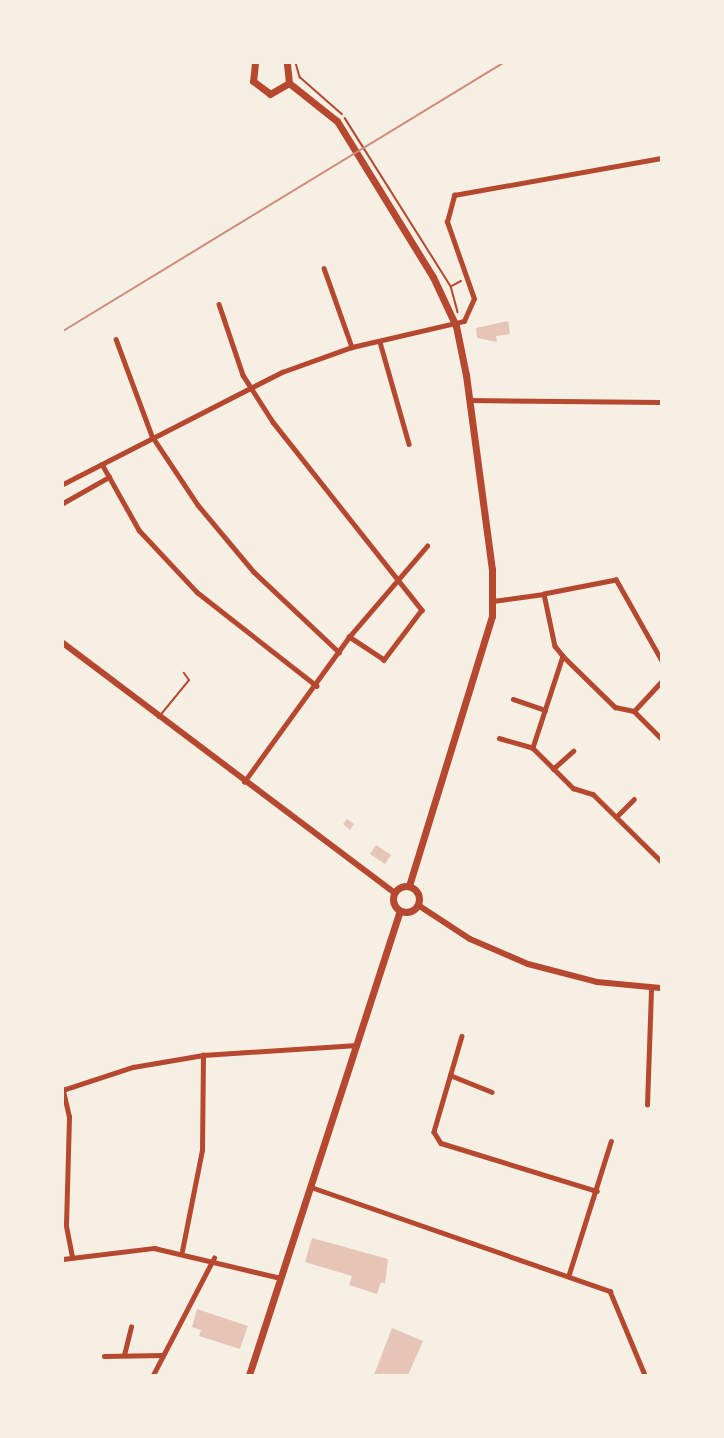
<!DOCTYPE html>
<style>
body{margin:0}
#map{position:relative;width:724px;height:1438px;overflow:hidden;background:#f6efe4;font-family:"Source Sans 3",sans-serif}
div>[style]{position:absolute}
.building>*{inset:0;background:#e6c5b7}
.path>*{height:1.5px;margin:-0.75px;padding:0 0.75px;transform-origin:0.75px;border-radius:0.75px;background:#b5482f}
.service>*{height:2px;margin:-1px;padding:0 1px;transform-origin:1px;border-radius:1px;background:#b5482f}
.minor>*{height:4.5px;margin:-2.25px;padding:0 2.25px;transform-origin:2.25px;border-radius:2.25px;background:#b5482f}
.tertiary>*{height:6px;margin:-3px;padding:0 3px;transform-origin:3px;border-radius:3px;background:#b5482f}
.secondary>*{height:7px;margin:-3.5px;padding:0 3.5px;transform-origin:3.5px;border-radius:3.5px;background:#b5482f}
.secondary>.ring{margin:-3.5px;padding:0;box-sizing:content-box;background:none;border:7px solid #b5482f;border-radius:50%}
.rail>*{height:2px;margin:-1px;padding:0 1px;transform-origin:1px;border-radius:1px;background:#cf8b77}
span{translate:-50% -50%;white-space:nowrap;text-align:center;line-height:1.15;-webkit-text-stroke:5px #f6efe4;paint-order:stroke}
.frame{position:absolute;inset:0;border:64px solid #f6efe4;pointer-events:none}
</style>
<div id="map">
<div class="building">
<div style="clip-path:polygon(508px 321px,510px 334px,496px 336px,497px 342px,477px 338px,476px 328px)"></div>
<div style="clip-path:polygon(347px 819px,354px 824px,350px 830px,343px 824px)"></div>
<div style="clip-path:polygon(376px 845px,391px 855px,385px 864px,370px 854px)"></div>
<div style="clip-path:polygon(312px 1238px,388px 1259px,385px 1284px,381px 1282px,377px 1294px,349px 1285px,352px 1276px,305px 1262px)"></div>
<div style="clip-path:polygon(197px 1309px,248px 1326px,240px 1349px,199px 1336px,201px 1330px,192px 1327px)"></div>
<div style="clip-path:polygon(392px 1328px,423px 1341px,408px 1375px,374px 1375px)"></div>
</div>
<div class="path">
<div style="left:296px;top:63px;width:15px;rotate:74deg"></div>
<div style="left:300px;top:77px;width:56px;rotate:41.4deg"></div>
<div style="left:345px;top:118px;width:199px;rotate:57.8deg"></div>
<div style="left:451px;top:286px;width:27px;rotate:75deg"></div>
<div style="left:452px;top:286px;width:10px;rotate:-29deg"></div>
</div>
<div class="service">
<div style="left:158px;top:718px;width:49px;rotate:-50.8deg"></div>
<div style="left:189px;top:680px;width:9px;rotate:-126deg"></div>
</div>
<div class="minor">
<div style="left:324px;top:268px;width:84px;rotate:70.5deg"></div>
<div style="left:219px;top:304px;width:75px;rotate:71.3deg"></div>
<div style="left:243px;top:375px;width:56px;rotate:57.4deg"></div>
<div style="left:273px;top:422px;width:240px;rotate:51.6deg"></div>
<div style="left:422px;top:610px;width:63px;rotate:127.2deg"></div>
<div style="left:384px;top:660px;width:42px;rotate:-146.7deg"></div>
<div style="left:116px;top:339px;width:103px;rotate:69.6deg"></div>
<div style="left:152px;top:436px;width:83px;rotate:56.3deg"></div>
<div style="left:198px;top:505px;width:87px;rotate:50.1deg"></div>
<div style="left:254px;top:572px;width:117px;rotate:43.3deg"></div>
<div style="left:380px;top:342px;width:106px;rotate:74.1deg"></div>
<div style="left:469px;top:400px;width:192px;rotate:0.6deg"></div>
<div style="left:102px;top:464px;width:76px;rotate:60.7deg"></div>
<div style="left:139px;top:530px;width:85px;rotate:46.9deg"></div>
<div style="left:197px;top:592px;width:152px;rotate:38.1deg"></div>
<div style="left:63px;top:484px;width:246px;rotate:-27.1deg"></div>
<div style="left:282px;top:372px;width:74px;rotate:-19.7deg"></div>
<div style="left:352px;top:347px;width:115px;rotate:-13.1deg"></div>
<div style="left:464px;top:321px;width:24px;rotate:-66deg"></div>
<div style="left:474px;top:299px;width:82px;rotate:-109.3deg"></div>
<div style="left:447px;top:222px;width:28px;rotate:-75deg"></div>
<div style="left:454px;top:195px;width:210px;rotate:-10.1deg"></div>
<div style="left:63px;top:503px;width:53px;rotate:-29.5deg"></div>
<div style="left:493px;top:601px;width:51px;rotate:-7.8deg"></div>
<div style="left:563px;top:656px;width:97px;rotate:108.1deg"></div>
<div style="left:533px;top:748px;width:57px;rotate:45deg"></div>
<div style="left:573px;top:788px;width:21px;rotate:17deg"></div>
<div style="left:593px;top:794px;width:95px;rotate:44.6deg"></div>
<div style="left:661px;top:660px;width:92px;rotate:-119.4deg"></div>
<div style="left:616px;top:580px;width:73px;rotate:169deg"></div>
<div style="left:544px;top:594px;width:53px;rotate:78.1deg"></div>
<div style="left:555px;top:646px;width:13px;rotate:51deg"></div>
<div style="left:563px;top:656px;width:73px;rotate:44.4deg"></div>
<div style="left:615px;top:707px;width:19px;rotate:12deg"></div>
<div style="left:634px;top:711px;width:38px;rotate:45deg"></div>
<div style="left:513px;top:699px;width:34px;rotate:19deg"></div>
<div style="left:634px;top:711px;width:40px;rotate:-47deg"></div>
<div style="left:499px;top:738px;width:35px;rotate:16deg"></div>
<div style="left:553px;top:769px;width:27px;rotate:-42deg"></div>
<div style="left:244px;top:782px;width:179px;rotate:-54.1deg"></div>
<div style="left:349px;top:637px;width:120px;rotate:-49.4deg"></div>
<div style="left:616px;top:817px;width:25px;rotate:-45deg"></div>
<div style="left:462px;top:1036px;width:100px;rotate:106.3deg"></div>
<div style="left:434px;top:1132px;width:13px;rotate:58deg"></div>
<div style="left:441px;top:1143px;width:163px;rotate:17.1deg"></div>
<div style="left:450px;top:1075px;width:45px;rotate:22deg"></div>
<div style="left:647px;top:1105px;width:117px;rotate:-88deg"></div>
<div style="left:311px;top:1187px;width:317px;rotate:19.2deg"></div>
<div style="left:610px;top:1291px;width:91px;rotate:67.4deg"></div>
<div style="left:182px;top:1251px;width:103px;rotate:-78.8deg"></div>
<div style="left:202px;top:1150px;width:95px;rotate:-89.4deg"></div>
<div style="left:72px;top:1257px;width:33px;rotate:-101deg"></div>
<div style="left:66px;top:1225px;width:108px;rotate:-88.4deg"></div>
<div style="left:69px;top:1117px;width:28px;rotate:-103deg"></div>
<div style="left:63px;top:1090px;width:74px;rotate:-18.2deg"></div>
<div style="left:133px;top:1067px;width:71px;rotate:-9.7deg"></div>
<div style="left:203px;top:1055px;width:154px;rotate:-3.7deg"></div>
<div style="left:63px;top:1259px;width:92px;rotate:-6.9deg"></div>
<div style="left:154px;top:1248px;width:130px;rotate:13.3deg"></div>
<div style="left:569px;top:1274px;width:139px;rotate:-72.5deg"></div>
<div style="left:124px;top:1355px;width:29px;rotate:-76deg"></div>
<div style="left:104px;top:1356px;width:59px;rotate:-1deg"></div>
<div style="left:153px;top:1375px;width:132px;rotate:-62.5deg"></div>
</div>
<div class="tertiary">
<div style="left:63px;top:643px;width:414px;rotate:37deg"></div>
<div style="left:418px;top:905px;width:62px;rotate:33.2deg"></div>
<div style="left:470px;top:939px;width:63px;rotate:23.3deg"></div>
<div style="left:528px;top:964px;width:71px;rotate:14.6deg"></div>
<div style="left:597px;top:982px;width:64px;rotate:5.4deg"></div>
</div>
<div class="secondary">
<div style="left:255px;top:63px;width:18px;rotate:96deg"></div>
<div style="left:253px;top:81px;width:21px;rotate:37deg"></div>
<div style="left:270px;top:94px;width:22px;rotate:-30deg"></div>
<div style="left:289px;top:83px;width:20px;rotate:-96deg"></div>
<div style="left:289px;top:83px;width:61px;rotate:38.4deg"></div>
<div style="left:337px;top:121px;width:183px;rotate:58.4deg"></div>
<div style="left:433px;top:277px;width:54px;rotate:64.9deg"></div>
<div style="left:456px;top:326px;width:50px;rotate:78.5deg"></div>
<div style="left:466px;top:375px;width:196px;rotate:82.4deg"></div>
<div style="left:492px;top:569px;width:47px;rotate:90deg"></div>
<div style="left:492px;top:616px;width:282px;rotate:107.1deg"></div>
<div class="ring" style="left:393px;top:886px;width:19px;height:19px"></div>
<div style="left:249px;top:1375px;width:488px;rotate:-72deg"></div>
</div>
<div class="rail">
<div style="left:63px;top:331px;width:515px;rotate:-31.35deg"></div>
</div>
<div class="frame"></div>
</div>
